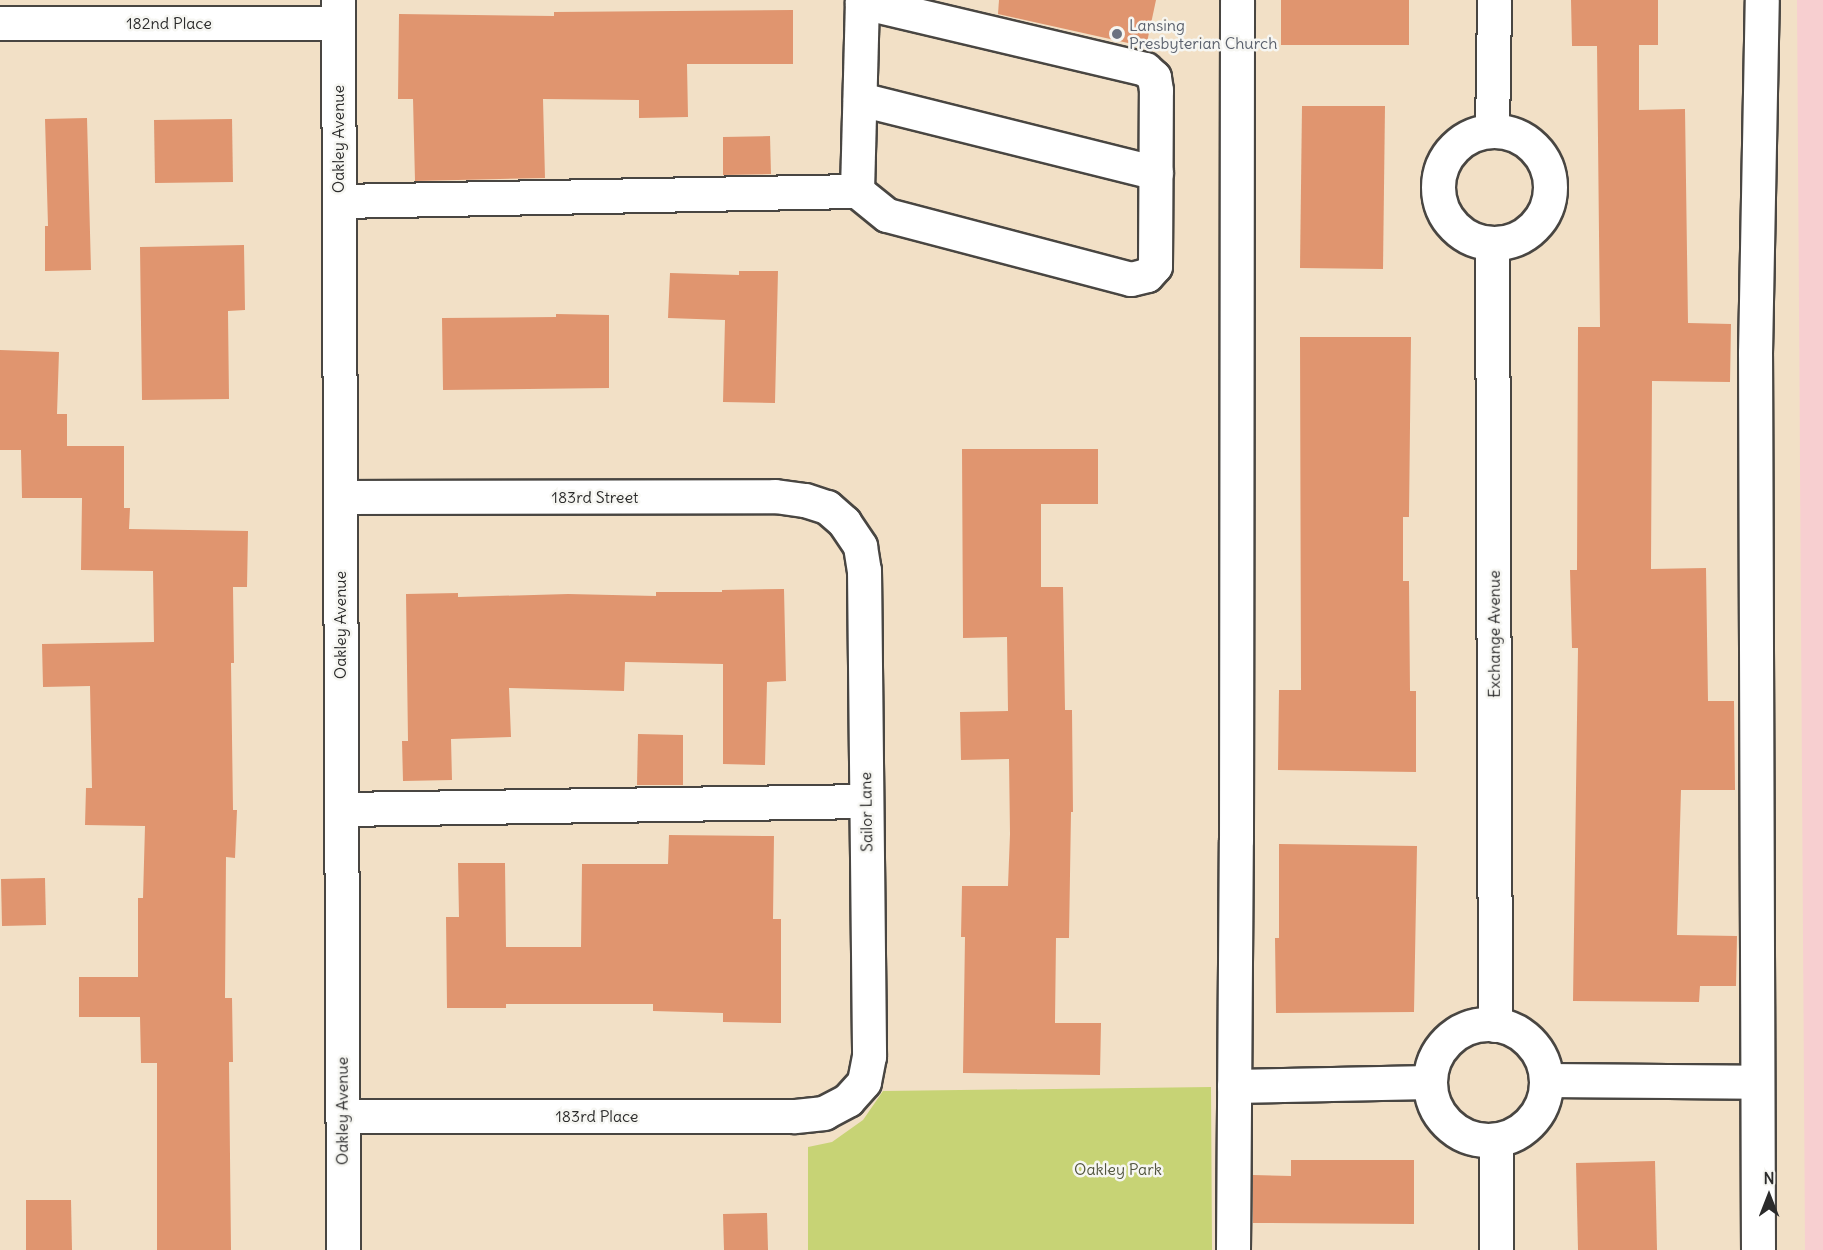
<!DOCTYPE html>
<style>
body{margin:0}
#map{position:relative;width:1823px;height:1250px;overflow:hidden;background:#f2e0c6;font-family:Delius,sans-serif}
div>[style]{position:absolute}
.built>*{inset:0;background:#f7cfd0}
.green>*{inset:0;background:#c7d375}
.building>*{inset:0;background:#e0956f}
.roads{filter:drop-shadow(2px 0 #494642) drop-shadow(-2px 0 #494642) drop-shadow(0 2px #494642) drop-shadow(0 -2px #494642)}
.minor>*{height:33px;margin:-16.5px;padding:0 16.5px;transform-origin:16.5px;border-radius:16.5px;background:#fff}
.minor>.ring{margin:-16.5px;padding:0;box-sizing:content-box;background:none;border:33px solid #fff;border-radius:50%}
.dots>*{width:16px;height:16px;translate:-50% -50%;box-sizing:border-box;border:3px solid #f6f6f2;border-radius:50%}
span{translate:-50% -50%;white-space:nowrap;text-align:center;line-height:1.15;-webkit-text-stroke:5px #f6f6f2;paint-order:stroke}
.street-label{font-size:16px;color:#2b2b2b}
.worship-label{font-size:16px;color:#5b616d}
.left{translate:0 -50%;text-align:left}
.park-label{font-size:16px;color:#52553e}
.north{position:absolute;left:1739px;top:1166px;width:60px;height:60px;-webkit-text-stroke:4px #f6f6f2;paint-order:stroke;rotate:0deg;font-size:16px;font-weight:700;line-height:24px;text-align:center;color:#2b2b2b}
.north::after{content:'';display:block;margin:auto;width:21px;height:27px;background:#2b2b2b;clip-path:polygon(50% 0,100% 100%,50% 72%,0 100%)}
</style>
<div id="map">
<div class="built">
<div style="clip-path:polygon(1797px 0,1823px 0,1823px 1250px,1805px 1250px)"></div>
</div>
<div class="green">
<div style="clip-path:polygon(1211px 1087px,1212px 1250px,808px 1250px,808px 1147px,832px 1142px,863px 1120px,883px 1091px)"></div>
</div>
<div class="building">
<div style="clip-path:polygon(999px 0,1156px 0,1146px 47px,998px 14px)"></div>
<div style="clip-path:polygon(1281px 0,1409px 0,1409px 45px,1281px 45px)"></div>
<div style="clip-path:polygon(1571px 0,1658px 0,1658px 45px,1639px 45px,1639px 110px,1685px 109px,1688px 323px,1731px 324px,1730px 382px,1652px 381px,1651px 569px,1706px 568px,1708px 701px,1734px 701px,1735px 790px,1681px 790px,1677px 935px,1737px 936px,1736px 986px,1700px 986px,1699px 1002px,1573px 1001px,1578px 648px,1572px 648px,1570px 570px,1577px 570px,1578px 327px,1600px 327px,1597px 46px,1572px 46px)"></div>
<div style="clip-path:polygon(793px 10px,793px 64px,687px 64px,688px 117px,639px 118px,639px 100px,543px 99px,545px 178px,415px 181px,413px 99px,398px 99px,399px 14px,554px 16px,554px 12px)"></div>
<div style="clip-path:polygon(1302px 106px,1385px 106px,1383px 269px,1300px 268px)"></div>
<div style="clip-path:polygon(87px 118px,91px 270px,45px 271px,45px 226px,48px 226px,45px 119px)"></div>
<div style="clip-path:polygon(232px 119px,233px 182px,155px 183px,154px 120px)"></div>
<div style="clip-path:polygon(770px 136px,771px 174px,723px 175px,723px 137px)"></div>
<div style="clip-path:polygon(244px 245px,245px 310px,228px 311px,229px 399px,142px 400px,140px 247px)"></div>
<div style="clip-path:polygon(739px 271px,778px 271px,775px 403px,723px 402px,725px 320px,668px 318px,670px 273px,739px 275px)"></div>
<div style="clip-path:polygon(556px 314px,609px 315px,609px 388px,443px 390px,442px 318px,556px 317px)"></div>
<div style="clip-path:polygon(1300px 337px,1411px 337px,1409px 517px,1403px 517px,1403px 581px,1409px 581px,1410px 691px,1416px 691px,1416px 772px,1278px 770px,1279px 690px,1301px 690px)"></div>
<div style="clip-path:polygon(0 350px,59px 352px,57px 414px,67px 414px,67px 446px,124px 446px,124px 508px,130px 508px,129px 529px,248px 531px,247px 587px,233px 587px,234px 663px,231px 663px,233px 810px,237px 810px,235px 858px,226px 857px,225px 998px,232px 998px,233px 1062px,229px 1062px,231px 1250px,157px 1250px,157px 1063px,141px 1063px,140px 1017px,79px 1017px,79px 977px,138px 977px,138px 898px,143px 898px,145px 826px,85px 825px,86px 788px,92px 788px,90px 686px,43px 687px,42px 644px,154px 642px,153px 571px,81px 570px,82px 498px,22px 498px,21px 450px,0 450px)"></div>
<div style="clip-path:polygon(962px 449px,1098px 449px,1098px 504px,1041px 504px,1041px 587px,1063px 587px,1065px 710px,1072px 710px,1073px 812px,1071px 812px,1069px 938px,1056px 938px,1055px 1023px,1101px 1023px,1100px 1075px,963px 1073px,965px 937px,961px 937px,962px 886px,1008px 886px,1010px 834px,1009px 759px,961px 760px,960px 712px,1008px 711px,1007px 637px,963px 638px)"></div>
<div style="clip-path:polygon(784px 589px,786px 681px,767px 682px,765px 765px,723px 764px,723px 664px,625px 662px,624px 691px,509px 688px,511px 737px,451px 739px,452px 780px,403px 781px,402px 741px,408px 741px,406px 594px,458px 593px,458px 597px,568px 594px,656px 596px,656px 592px,722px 592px,722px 590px)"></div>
<div style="clip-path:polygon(638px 734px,683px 735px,683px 785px,637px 785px)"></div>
<div style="clip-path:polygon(669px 835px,774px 836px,773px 919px,781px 919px,781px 1023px,723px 1022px,723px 1013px,653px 1011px,653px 1004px,506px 1004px,506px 1008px,447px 1008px,446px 917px,459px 917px,458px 863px,505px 863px,506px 947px,581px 947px,582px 864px,668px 864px)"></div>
<div style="clip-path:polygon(1279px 844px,1417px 846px,1414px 1012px,1276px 1013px,1275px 938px,1279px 938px)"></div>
<div style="clip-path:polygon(45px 878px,46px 925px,2px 926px,1px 879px)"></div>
<div style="clip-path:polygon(1291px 1160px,1414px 1160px,1414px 1224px,1253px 1223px,1253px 1175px,1291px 1176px)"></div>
<div style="clip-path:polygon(1655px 1161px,1657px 1250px,1578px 1250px,1576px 1163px)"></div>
<div style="clip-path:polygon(26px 1200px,71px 1200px,72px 1250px,26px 1250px)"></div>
<div style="clip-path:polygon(767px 1213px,768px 1250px,724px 1250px,723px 1214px)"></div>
</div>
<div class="roads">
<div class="minor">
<div style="left:338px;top:0;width:1250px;rotate:89.77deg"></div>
<div style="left:0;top:23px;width:338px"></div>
<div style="left:860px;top:99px;width:305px;rotate:14deg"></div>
<div style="left:1492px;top:131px;width:131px;rotate:-89.1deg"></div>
<div class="ring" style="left:1438px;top:131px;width:79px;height:79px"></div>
<div style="left:857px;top:191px;width:191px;rotate:-88.5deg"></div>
<div style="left:339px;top:201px;width:518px;rotate:-1.11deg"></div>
<div style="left:857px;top:191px;width:38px;rotate:39deg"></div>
<div style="left:887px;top:215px;width:252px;rotate:14.7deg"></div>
<div style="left:1131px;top:279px;width:16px;rotate:-14deg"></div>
<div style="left:1147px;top:275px;width:12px;rotate:-48deg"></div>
<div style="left:1155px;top:266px;width:176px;rotate:-89.7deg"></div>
<div style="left:1156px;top:90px;width:13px;rotate:-99deg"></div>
<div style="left:1154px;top:77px;width:12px;rotate:-138deg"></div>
<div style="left:1145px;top:69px;width:291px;rotate:-166.7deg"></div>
<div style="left:1492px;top:243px;width:782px;rotate:89.78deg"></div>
<div style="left:340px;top:497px;width:435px;rotate:-0.1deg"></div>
<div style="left:775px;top:496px;width:30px;rotate:8deg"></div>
<div style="left:805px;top:500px;width:23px;rotate:18deg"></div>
<div style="left:827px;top:507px;width:23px;rotate:41deg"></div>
<div style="left:844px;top:522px;width:29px;rotate:56deg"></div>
<div style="left:860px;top:546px;width:24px;rotate:81deg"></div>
<div style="left:864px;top:570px;width:486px;rotate:89.4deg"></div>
<div style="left:869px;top:1056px;width:26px;rotate:101deg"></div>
<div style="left:864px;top:1082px;width:24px;rotate:132deg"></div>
<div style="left:848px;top:1100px;width:27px;rotate:152deg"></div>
<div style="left:824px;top:1113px;width:31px;rotate:174deg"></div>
<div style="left:793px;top:1116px;width:451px;rotate:180deg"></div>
<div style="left:341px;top:809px;width:525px;rotate:-0.87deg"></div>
<div class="ring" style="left:1430px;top:1024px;width:83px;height:83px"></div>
<div style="left:1546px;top:1080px;width:211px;rotate:0.5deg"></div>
<div style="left:1234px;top:1086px;width:196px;rotate:-1.2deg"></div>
<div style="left:1496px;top:1140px;width:110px;rotate:90deg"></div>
<div style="left:1233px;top:1250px;width:410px;rotate:-89.6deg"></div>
<div style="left:1236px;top:840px;width:840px;rotate:-89.93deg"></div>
<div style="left:1758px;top:1250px;width:897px;rotate:-90.19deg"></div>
<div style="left:1755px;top:353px;width:353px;rotate:-88.9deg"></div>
</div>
</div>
<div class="dots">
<div style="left:1117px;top:34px;background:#6b7280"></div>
</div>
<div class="street-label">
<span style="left:169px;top:23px">182nd Place</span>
<span style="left:338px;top:139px;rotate:-90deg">Oakley Avenue</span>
<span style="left:595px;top:497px">183rd Street</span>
<span style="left:340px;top:625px;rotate:-90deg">Oakley Avenue</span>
<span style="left:1494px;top:634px;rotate:-90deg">Exchange Avenue</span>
<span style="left:866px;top:812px;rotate:-91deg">Sailor Lane</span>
<span style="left:342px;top:1111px;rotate:-90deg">Oakley Avenue</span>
<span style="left:597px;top:1116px">183rd Place</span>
</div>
<div class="worship-label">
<span class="left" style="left:1129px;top:34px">Lansing<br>Presbyterian Church</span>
</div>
<div class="park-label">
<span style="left:1118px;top:1169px">Oakley Park</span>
</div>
<div class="north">N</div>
</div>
